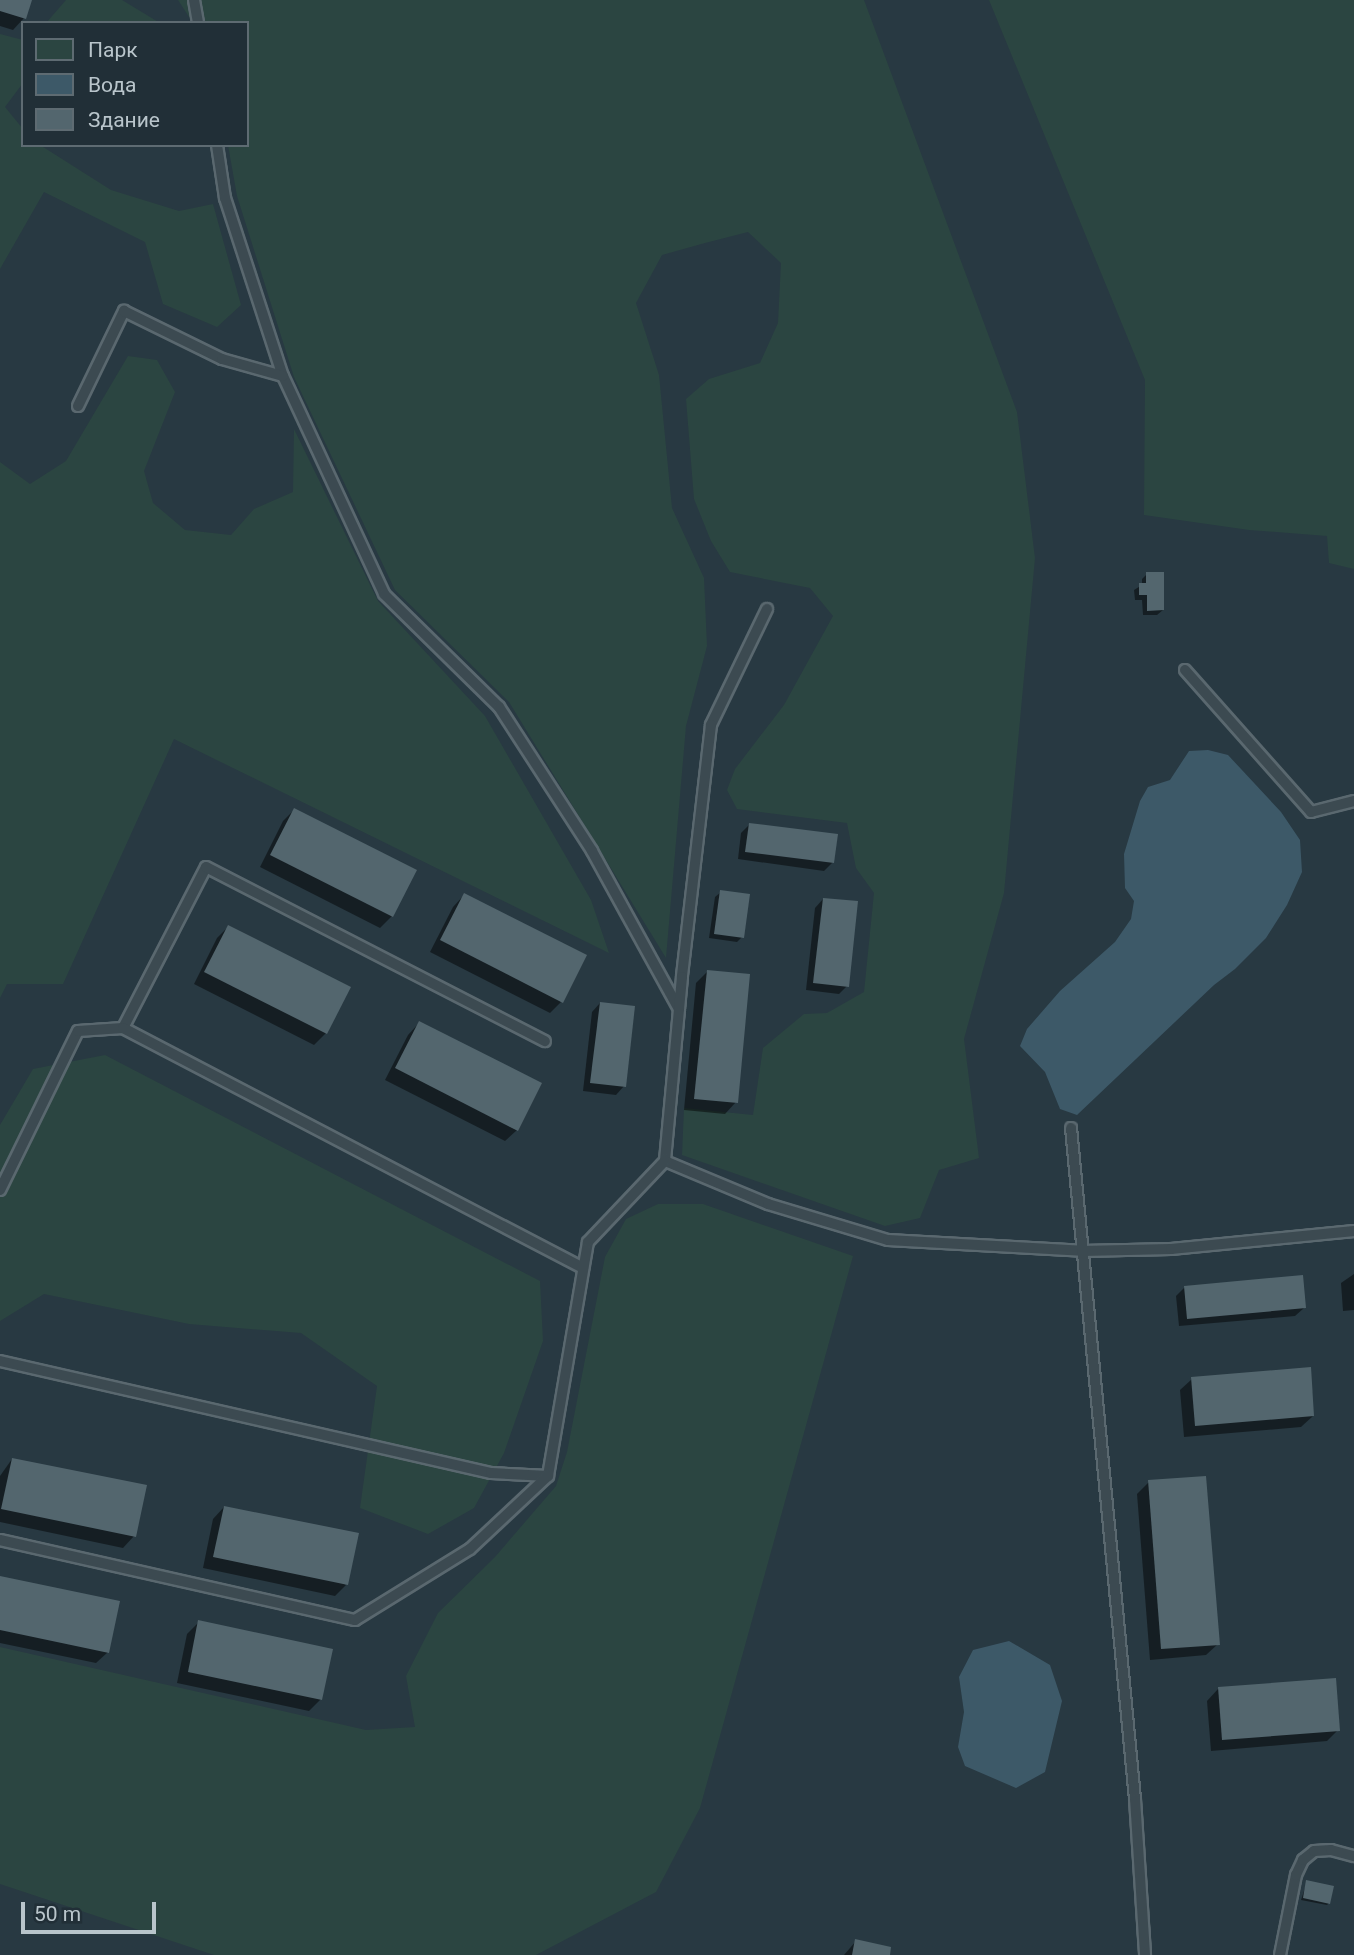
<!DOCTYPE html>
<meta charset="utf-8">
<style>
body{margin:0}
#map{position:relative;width:1354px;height:1955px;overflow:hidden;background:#283942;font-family:Roboto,sans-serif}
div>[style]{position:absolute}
.green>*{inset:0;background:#2b4541}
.water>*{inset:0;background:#3d5968}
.shadow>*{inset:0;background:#0007}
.building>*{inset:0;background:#53666e}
.roads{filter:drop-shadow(2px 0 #5a686f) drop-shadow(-2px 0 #5a686f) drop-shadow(0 2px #5a686f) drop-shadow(0 -2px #5a686f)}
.service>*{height:10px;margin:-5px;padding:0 5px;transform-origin:5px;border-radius:5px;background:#3c4a51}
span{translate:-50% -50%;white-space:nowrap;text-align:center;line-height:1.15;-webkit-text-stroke:6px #212f37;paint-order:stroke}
.legend{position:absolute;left:21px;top:21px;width:228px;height:126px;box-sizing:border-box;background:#212f37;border:2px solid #5e6b72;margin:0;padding:9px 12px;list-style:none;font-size:21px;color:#b9c5cb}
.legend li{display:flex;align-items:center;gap:14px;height:35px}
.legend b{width:35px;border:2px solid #5e6b72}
.scale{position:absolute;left:21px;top:1902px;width:135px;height:32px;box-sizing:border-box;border:4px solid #b9c5cb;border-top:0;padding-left:9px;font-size:21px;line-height:24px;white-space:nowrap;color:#b9c5cb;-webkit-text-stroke:5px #212f37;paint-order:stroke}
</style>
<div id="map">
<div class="green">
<div style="clip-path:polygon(66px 0,122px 0,160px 23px,46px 23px)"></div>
<div style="clip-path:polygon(178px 0,864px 0,1017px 412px,1035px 558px,1004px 893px,964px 1039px,979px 1158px,939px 1170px,920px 1218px,885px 1226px,682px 1155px,684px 1108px,753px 1115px,763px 1048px,804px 1014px,827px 1013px,864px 992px,874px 893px,856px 868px,847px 823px,737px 809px,727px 790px,735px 769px,784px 705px,833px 616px,810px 588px,730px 572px,711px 541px,694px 499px,686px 399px,709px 379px,760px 363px,778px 323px,781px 263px,748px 232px,705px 243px,662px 255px,636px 303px,659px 375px,672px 508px,704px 578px,707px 646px,686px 726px,666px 958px,509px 702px,395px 590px,294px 377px,237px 196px,228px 145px,247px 145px,247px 23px,193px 23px)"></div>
<div style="clip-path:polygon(989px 0,1354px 0,1354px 569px,1329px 563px,1327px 536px,1249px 530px,1144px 515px,1145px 380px)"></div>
<div style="clip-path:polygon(0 34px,23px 40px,23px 83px,5px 107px,23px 129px,23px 145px,40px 145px,111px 190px,179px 211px,213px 204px,241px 305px,217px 327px,163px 304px,145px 242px,44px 192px,0 269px)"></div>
<div style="clip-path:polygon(128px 356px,157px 360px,175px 392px,144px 471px,153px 503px,185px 530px,231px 535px,254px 509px,293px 492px,294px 429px,378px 601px,485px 716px,591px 900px,609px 953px,174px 739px,63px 984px,7px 984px,0 998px,0 462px,30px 484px,66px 461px)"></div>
<div style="clip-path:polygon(105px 1055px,540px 1281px,543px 1341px,504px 1453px,474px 1508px,428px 1534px,360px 1508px,377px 1386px,301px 1333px,189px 1324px,44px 1294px,0 1321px,0 1125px,33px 1069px)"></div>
<div style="clip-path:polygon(658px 1204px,703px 1204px,853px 1256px,700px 1808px,656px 1892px,536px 1955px,214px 1955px,0 1884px,0 1647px,366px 1730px,415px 1727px,406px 1676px,438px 1613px,495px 1557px,556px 1486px,567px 1452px,605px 1257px,626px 1219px)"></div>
</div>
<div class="water">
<div style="clip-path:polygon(1208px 750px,1228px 755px,1281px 812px,1300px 840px,1302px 872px,1287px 905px,1266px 938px,1235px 969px,1214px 985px,1077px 1115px,1060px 1109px,1045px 1072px,1020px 1046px,1027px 1029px,1060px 991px,1115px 942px,1131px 919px,1134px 901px,1125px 888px,1124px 854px,1140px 801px,1148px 787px,1170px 780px,1189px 751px)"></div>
<div style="clip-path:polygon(1009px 1641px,1050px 1665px,1062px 1701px,1045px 1772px,1016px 1788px,965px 1766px,958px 1747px,964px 1712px,959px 1677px,973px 1650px)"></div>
</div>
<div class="shadow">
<div style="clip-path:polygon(0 0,30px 0,24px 18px,13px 30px,0 26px)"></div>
<div style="clip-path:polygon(1147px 574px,1163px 610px,1157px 615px,1143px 615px,1142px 600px,1135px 600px,1134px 590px,1142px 585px,1142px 579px)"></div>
<div style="clip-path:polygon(294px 810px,392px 916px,380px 928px,260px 867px,283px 821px)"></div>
<div style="clip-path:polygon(749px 825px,833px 862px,824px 871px,738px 859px,741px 833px)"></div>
<div style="clip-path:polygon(721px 892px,742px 937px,737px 942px,709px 938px,715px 897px)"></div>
<div style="clip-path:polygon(464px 895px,561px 1002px,550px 1013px,430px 952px,453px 907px)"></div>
<div style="clip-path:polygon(823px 899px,847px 986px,839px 994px,806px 990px,815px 908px)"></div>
<div style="clip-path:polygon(228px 927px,326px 1033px,314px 1045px,194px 984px,217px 938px)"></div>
<div style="clip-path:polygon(707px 972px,736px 1102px,725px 1114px,684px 1110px,696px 983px)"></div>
<div style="clip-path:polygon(600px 1003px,624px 1086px,616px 1095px,583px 1091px,592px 1012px)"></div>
<div style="clip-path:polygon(419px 1023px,517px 1130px,505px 1141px,385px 1080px,408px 1035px)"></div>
<div style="clip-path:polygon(1354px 1274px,1354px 1310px,1343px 1311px,1341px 1283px)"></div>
<div style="clip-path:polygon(1185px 1287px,1304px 1308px,1295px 1316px,1179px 1326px,1176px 1296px)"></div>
<div style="clip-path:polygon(1192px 1379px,1313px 1416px,1301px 1427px,1184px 1437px,1180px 1390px)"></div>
<div style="clip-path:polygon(12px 1459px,134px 1536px,123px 1548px,0 1522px,0 1476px)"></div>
<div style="clip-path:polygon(1149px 1482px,1218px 1644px,1206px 1655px,1150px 1660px,1137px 1494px)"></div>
<div style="clip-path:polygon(224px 1507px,346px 1585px,335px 1596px,203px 1568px,213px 1519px)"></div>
<div style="clip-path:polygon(0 1578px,108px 1652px,96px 1663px,0 1643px)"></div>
<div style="clip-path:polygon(199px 1622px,321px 1699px,309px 1711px,177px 1683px,187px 1634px)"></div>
<div style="clip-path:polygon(1218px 1689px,1338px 1730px,1327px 1741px,1211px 1751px,1207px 1701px)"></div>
<div style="clip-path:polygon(1307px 1882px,1329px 1903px,1327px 1905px,1301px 1900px)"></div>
<div style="clip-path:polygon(856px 1941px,888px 1955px,844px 1955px)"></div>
</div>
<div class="building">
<div style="clip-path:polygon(0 0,32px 0,26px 19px,0 11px)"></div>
<div style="clip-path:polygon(1146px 572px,1164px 572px,1164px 610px,1147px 611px,1147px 595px,1139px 595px,1139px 583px,1146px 583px)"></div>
<div style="clip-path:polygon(294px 808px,417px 870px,393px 917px,270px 855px)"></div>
<div style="clip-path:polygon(749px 823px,838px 834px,834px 863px,745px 852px)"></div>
<div style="clip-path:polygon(720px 890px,750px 894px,744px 938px,714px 934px)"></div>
<div style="clip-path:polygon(464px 893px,587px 955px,563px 1003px,440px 940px)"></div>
<div style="clip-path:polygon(823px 898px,858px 901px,849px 987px,813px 983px)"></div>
<div style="clip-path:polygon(228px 925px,351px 987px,327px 1034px,204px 972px)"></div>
<div style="clip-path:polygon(707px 970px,750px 974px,738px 1103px,694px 1099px)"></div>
<div style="clip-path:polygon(600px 1002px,635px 1006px,626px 1087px,590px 1083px)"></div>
<div style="clip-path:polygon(419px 1021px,542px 1083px,518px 1131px,395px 1068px)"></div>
<div style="clip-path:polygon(1303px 1275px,1306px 1308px,1187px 1319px,1184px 1286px)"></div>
<div style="clip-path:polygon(1311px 1367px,1314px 1416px,1195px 1426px,1191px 1377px)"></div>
<div style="clip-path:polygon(12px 1458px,147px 1485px,136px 1537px,1px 1509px)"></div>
<div style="clip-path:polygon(1206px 1476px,1220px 1645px,1161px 1649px,1148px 1480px)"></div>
<div style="clip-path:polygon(224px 1506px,359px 1533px,348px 1585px,213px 1557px)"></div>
<div style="clip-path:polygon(0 1576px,120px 1601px,109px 1653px,0 1630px)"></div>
<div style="clip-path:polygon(198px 1620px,333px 1649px,322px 1700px,188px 1672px)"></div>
<div style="clip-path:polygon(1336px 1678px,1340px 1731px,1222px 1740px,1218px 1687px)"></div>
<div style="clip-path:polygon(1306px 1880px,1334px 1886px,1330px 1904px,1303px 1898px)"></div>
<div style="clip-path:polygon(855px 1939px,891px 1947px,890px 1955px,852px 1955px)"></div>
</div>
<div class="roads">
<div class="service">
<div style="left:194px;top:0;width:23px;rotate:80deg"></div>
<div style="left:217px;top:145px;width:54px;rotate:81.4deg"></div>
<div style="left:225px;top:198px;width:187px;rotate:72deg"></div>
<div style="left:283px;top:376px;width:240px;rotate:65.1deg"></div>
<div style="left:384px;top:594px;width:161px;rotate:44.5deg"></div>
<div style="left:499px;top:707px;width:171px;rotate:57.1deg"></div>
<div style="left:592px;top:851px;width:180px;rotate:61.2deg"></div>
<div style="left:78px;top:406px;width:106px;rotate:-64.2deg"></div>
<div style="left:124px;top:311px;width:109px;rotate:26.1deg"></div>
<div style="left:222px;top:359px;width:63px;rotate:15.6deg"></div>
<div style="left:767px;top:609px;width:129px;rotate:115.8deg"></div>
<div style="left:711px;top:725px;width:254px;rotate:96.6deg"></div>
<div style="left:682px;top:977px;width:185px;rotate:95.3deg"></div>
<div style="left:665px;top:1161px;width:112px;rotate:22.7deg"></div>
<div style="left:768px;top:1204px;width:125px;rotate:16.7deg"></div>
<div style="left:888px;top:1240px;width:194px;rotate:3.2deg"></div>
<div style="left:1082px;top:1251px;width:89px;rotate:-1.3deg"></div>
<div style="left:1171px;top:1249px;width:184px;rotate:-5.6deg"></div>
<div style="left:1185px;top:670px;width:190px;rotate:48.4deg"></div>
<div style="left:1311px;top:812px;width:44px;rotate:-14.3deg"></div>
<div style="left:123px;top:1028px;width:181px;rotate:-62.7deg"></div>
<div style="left:206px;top:867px;width:381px;rotate:27.2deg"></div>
<div style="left:1071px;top:1128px;width:674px;rotate:84.55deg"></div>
<div style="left:1135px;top:1799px;width:156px;rotate:86.3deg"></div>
<div style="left:0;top:1190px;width:177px;rotate:-63.9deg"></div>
<div style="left:78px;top:1031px;width:45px;rotate:-3.8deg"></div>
<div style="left:123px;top:1028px;width:519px;rotate:27.55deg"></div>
<div style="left:0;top:1361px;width:504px;rotate:12.85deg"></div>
<div style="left:491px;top:1473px;width:57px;rotate:3deg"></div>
<div style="left:548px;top:1476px;width:237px;rotate:-80.3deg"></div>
<div style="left:588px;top:1242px;width:112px;rotate:-46.5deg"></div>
<div style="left:0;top:1540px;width:364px;rotate:12.7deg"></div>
<div style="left:355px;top:1620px;width:135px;rotate:-31.7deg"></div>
<div style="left:470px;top:1549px;width:107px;rotate:-43.1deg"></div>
<div style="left:1280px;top:1955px;width:82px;rotate:-78.7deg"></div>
<div style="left:1296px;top:1875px;width:17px;rotate:-65deg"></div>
<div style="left:1303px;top:1860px;width:14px;rotate:-39deg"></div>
<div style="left:1314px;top:1851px;width:17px;rotate:-3deg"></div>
<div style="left:1331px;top:1850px;width:24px;rotate:15deg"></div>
</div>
</div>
<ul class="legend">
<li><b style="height:19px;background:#2b4541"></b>Парк</li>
<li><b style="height:19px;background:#3d5968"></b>Вода</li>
<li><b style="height:19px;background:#53666e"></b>Здание</li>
</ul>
<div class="scale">50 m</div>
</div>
